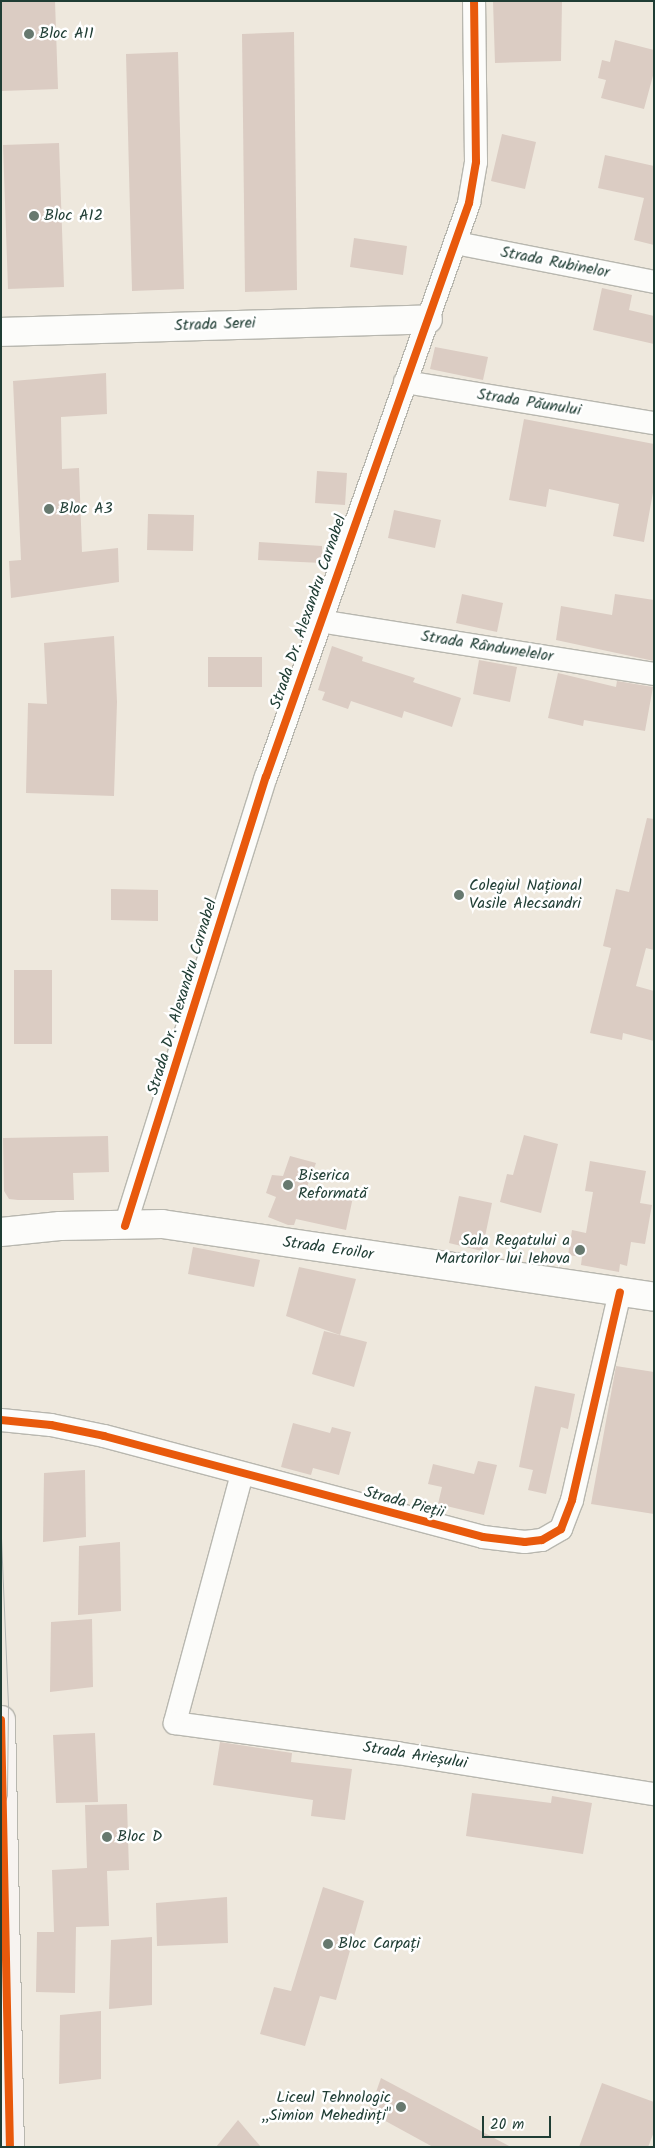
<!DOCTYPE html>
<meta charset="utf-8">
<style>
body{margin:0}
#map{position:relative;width:655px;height:2148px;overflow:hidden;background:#eee8dd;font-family:Kalam,sans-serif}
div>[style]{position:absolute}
.building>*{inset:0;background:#dbccc3}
.roads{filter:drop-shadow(1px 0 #b8b7af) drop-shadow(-1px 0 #b8b7af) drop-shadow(0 1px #b8b7af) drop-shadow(0 -1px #b8b7af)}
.minor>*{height:22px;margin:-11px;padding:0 11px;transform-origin:11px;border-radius:11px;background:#fcfcfa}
.tertiary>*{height:28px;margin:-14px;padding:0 14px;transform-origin:14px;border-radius:14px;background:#fcfcfa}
.secondary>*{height:28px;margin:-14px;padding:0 14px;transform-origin:14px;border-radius:14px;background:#f7f3f0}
.tram>*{height:1px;margin:-0.5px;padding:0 0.5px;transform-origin:0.5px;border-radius:0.5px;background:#b3b6b3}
.cycleway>*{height:8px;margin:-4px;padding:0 4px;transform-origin:4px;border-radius:4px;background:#e8590c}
.dots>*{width:14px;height:14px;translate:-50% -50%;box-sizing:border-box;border:2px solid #fff;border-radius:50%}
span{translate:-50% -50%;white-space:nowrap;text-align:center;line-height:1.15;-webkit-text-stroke:5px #fff;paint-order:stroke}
.poi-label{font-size:16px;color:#1f3d34}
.left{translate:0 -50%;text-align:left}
.right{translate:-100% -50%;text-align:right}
.street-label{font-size:16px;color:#1f3d34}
.frame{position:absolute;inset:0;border:2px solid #1f3d34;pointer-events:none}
.scale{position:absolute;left:482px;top:2116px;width:69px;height:22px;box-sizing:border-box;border:2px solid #1f3d34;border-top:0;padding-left:6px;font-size:15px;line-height:18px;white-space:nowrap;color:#1f3d34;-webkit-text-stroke:4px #fff;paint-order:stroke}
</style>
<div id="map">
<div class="building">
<div style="clip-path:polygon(1px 1px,55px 1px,58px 89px,2px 91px)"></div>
<div style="clip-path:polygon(493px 1px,562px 1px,561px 61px,495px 63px)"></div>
<div style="clip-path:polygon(294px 32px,297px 290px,245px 292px,242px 34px)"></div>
<div style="clip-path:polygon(615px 40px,654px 50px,654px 72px,644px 109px,601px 98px,606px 80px,598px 78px,602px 60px,610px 62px)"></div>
<div style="clip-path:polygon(178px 52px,184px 289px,132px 291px,126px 54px)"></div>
<div style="clip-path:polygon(502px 134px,536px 142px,525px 189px,491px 181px)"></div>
<div style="clip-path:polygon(59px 143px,64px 287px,8px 289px,3px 145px)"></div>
<div style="clip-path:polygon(605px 155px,654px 166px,654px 245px,634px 240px,644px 198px,598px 188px)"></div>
<div style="clip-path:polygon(354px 238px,407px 246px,403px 275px,350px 267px)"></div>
<div style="clip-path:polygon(602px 288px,632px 295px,629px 310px,654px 316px,654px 344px,593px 330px)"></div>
<div style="clip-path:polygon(435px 347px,488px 357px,483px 380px,430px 369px)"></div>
<div style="clip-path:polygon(106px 373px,107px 414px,61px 417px,62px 469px,79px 468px,82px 552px,118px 548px,119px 582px,11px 598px,9px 561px,21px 560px,13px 381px)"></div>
<div style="clip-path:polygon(524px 419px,654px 444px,654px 487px,644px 542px,613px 536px,619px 504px,549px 489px,546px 507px,509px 500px)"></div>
<div style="clip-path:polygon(317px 471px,347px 473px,345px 505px,315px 503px)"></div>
<div style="clip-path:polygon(394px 510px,441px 520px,435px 548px,388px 538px)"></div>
<div style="clip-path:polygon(148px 514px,194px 515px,193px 551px,147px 550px)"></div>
<div style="clip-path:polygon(259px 542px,322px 546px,322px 563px,258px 560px)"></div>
<div style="clip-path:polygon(462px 594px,503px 603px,497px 632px,456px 623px)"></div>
<div style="clip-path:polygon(615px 594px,654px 600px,654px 661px,556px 640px,561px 606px,612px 615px)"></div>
<div style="clip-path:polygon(114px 636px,117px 702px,114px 796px,26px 793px,28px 703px,47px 704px,44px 643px)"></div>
<div style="clip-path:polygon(332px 646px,363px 657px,362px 661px,415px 678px,413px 682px,461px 698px,452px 727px,404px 711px,402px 718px,351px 701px,348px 709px,322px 700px,325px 692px,318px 690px)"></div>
<div style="clip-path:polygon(208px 657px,262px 657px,262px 687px,208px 687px)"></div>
<div style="clip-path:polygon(479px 660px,517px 667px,510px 702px,473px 694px)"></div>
<div style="clip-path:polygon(558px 673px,616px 687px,617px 681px,653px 687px,645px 731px,584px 720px,583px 726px,548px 718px)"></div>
<div style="clip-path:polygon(647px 818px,654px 819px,654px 950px,646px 948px,636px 986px,654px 991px,654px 1041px,623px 1033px,622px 1040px,590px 1033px,611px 948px,603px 946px,616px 889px,629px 892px)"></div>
<div style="clip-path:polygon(111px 889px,158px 890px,158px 921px,111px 920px)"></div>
<div style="clip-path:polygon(14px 970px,52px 970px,52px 1044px,14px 1044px)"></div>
<div style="clip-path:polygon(524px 1135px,558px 1144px,541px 1213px,500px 1202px,507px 1174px,513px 1175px)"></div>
<div style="clip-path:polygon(108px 1136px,109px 1172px,73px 1173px,74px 1200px,18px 1200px,9px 1199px,4px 1191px,3px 1138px)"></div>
<div style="clip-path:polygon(290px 1156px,316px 1163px,307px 1187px,353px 1197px,346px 1230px,296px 1219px,294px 1225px,288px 1225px,268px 1217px,276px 1197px,266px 1193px,272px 1175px,283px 1176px)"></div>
<div style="clip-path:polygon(590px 1161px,646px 1171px,640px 1203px,652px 1205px,645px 1244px,631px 1242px,627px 1266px,620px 1264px,619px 1272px,581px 1265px,582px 1257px,568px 1255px,572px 1230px,586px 1233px,593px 1192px,585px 1191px)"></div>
<div style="clip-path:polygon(459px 1196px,492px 1203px,482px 1251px,449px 1243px)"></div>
<div style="clip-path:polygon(193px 1247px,260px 1260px,254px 1287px,188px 1274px)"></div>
<div style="clip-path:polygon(299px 1267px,356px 1279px,340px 1335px,286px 1316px)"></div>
<div style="clip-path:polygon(324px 1331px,367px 1342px,354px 1387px,312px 1374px)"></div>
<div style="clip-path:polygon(616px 1366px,654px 1372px,654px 1514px,591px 1504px)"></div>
<div style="clip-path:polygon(535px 1386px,575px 1394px,568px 1429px,561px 1427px,546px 1494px,528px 1490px,533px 1470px,519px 1467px)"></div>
<div style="clip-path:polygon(293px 1423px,330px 1433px,332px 1427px,351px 1432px,339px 1475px,313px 1468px,311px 1475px,281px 1467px)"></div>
<div style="clip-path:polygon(478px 1461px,497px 1465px,484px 1515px,438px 1504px,442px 1487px,428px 1484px,433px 1464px,474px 1474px)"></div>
<div style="clip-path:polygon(85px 1470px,86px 1537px,43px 1542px,44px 1473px)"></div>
<div style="clip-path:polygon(120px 1542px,121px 1611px,78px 1615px,79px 1546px)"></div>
<div style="clip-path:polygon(92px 1619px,93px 1687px,50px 1692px,51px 1622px)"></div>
<div style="clip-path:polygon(95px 1733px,98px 1802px,56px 1803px,53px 1735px)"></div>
<div style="clip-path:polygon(220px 1742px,292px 1753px,291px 1762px,352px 1769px,345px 1820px,311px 1816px,313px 1800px,213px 1785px)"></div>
<div style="clip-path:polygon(472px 1793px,551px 1803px,552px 1796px,592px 1803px,583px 1854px,466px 1836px)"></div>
<div style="clip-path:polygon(127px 1804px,129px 1870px,107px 1871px,109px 1926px,76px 1927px,75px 1993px,36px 1992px,37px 1932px,54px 1932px,52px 1870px,87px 1868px,85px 1805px)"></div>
<div style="clip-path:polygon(323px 1887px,364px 1901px,336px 2000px,320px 1996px,305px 2046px,260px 2034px,274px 1987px,291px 1991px)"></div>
<div style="clip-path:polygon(227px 1897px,228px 1943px,157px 1946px,156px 1903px)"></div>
<div style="clip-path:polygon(152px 1937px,152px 2005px,109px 2009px,111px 1940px)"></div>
<div style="clip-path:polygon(101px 2011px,101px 2079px,59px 2084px,60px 2015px)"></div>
<div style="clip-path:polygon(381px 2078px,511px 2147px,433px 2147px,369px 2112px)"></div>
<div style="clip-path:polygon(602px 2083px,654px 2102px,654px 2132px,648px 2147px,579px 2147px)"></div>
<div style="clip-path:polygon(238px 2120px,261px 2147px,216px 2147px)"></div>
</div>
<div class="roads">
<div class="minor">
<div style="left:456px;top:243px;width:202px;rotate:11.1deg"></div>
<div style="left:405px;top:382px;width:252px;rotate:9.4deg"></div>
<div style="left:320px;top:621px;width:338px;rotate:9deg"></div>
<div style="left:125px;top:1226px;width:471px;rotate:-72.6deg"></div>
<div style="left:266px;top:777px;width:609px;rotate:-70.52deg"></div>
<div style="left:469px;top:203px;width:42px;rotate:-80.3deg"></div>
<div style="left:476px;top:162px;width:161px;rotate:-90.7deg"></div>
<div style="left:1px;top:1420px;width:50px;rotate:5.7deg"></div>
<div style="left:51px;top:1425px;width:54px;rotate:11.7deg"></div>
<div style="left:104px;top:1436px;width:392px;rotate:14.9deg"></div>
<div style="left:483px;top:1537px;width:42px;rotate:6.8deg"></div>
<div style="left:525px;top:1542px;width:17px;rotate:-7deg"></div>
<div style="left:542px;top:1540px;width:22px;rotate:-30deg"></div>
<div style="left:561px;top:1529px;width:31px;rotate:-69deg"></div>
<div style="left:572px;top:1500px;width:213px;rotate:-77deg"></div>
<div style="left:242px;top:1474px;width:258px;rotate:105.1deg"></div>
<div style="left:175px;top:1723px;width:224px;rotate:7.7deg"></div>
<div style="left:397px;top:1753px;width:260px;rotate:9.1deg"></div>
</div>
<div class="tertiary">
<div style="left:1px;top:332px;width:427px;rotate:-1.7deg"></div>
<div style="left:1px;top:1232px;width:59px;rotate:-5.8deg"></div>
<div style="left:60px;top:1226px;width:102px;rotate:-1.1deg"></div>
<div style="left:162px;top:1224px;width:497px;rotate:8.4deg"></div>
</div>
<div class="secondary">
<div style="left:1px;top:1720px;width:427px;rotate:88.8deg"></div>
</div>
</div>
<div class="tram">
<div style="left:1px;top:1538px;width:170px;rotate:87.6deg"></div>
<div style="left:8px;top:1708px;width:87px;rotate:90.7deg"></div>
<div style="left:7px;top:1795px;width:19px;rotate:108deg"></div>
</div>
<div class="cycleway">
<div style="left:125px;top:1226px;width:471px;rotate:-72.6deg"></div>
<div style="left:266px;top:777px;width:609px;rotate:-70.52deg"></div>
<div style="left:469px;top:203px;width:42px;rotate:-80.3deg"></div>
<div style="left:476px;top:162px;width:161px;rotate:-90.7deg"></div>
<div style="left:1px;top:1420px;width:50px;rotate:5.7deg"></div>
<div style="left:51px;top:1425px;width:54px;rotate:11.7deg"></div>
<div style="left:104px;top:1436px;width:392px;rotate:14.9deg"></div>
<div style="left:483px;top:1537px;width:42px;rotate:6.8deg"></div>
<div style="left:525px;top:1542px;width:17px;rotate:-7deg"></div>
<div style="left:542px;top:1540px;width:22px;rotate:-30deg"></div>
<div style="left:561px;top:1529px;width:31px;rotate:-69deg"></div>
<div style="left:572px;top:1500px;width:213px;rotate:-77deg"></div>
<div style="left:1px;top:1720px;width:427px;rotate:88.8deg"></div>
</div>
<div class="dots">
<div style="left:29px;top:34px;background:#67796f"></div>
<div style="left:34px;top:216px;background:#67796f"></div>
<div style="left:49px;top:509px;background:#67796f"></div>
<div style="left:459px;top:895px;background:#67796f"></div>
<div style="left:288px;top:1185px;background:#67796f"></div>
<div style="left:580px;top:1250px;background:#67796f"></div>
<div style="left:107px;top:1837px;background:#67796f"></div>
<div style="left:328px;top:1944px;background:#67796f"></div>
<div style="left:401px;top:2107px;background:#67796f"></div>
</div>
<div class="poi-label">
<span class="left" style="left:39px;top:34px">Bloc A11</span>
<span class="left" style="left:44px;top:216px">Bloc A12</span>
<span class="left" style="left:59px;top:509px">Bloc A3</span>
<span class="left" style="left:469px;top:895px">Colegiul Național<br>Vasile Alecsandri</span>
<span class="left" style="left:298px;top:1185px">Biserica<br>Reformată</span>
<span class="right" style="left:570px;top:1250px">Sala Regatului a<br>Martorilor lui Iehova</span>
<span class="left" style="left:117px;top:1837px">Bloc D</span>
<span class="left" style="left:338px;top:1944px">Bloc Carpați</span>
<span class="right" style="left:391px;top:2107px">Liceul Tehnologic<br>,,Simion Mehedinți"</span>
</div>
<div class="street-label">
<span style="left:555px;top:263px;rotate:11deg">Strada Rubinelor</span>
<span style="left:215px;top:325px;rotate:-2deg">Strada Serei</span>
<span style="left:529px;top:403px;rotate:9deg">Strada Păunului</span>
<span style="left:309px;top:612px;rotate:-71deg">Strada Dr. Alexandru Carnabel</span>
<span style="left:487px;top:647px;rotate:9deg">Strada Rândunelelor</span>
<span style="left:183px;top:997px;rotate:-73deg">Strada Dr. Alexandru Carnabel</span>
<span style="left:328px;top:1249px;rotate:8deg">Strada Eroilor</span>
<span style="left:404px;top:1503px;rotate:15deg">Strada Pieții</span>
<span style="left:415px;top:1756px;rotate:9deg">Strada Arieșului</span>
</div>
<div class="frame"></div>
<div class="scale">20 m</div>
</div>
